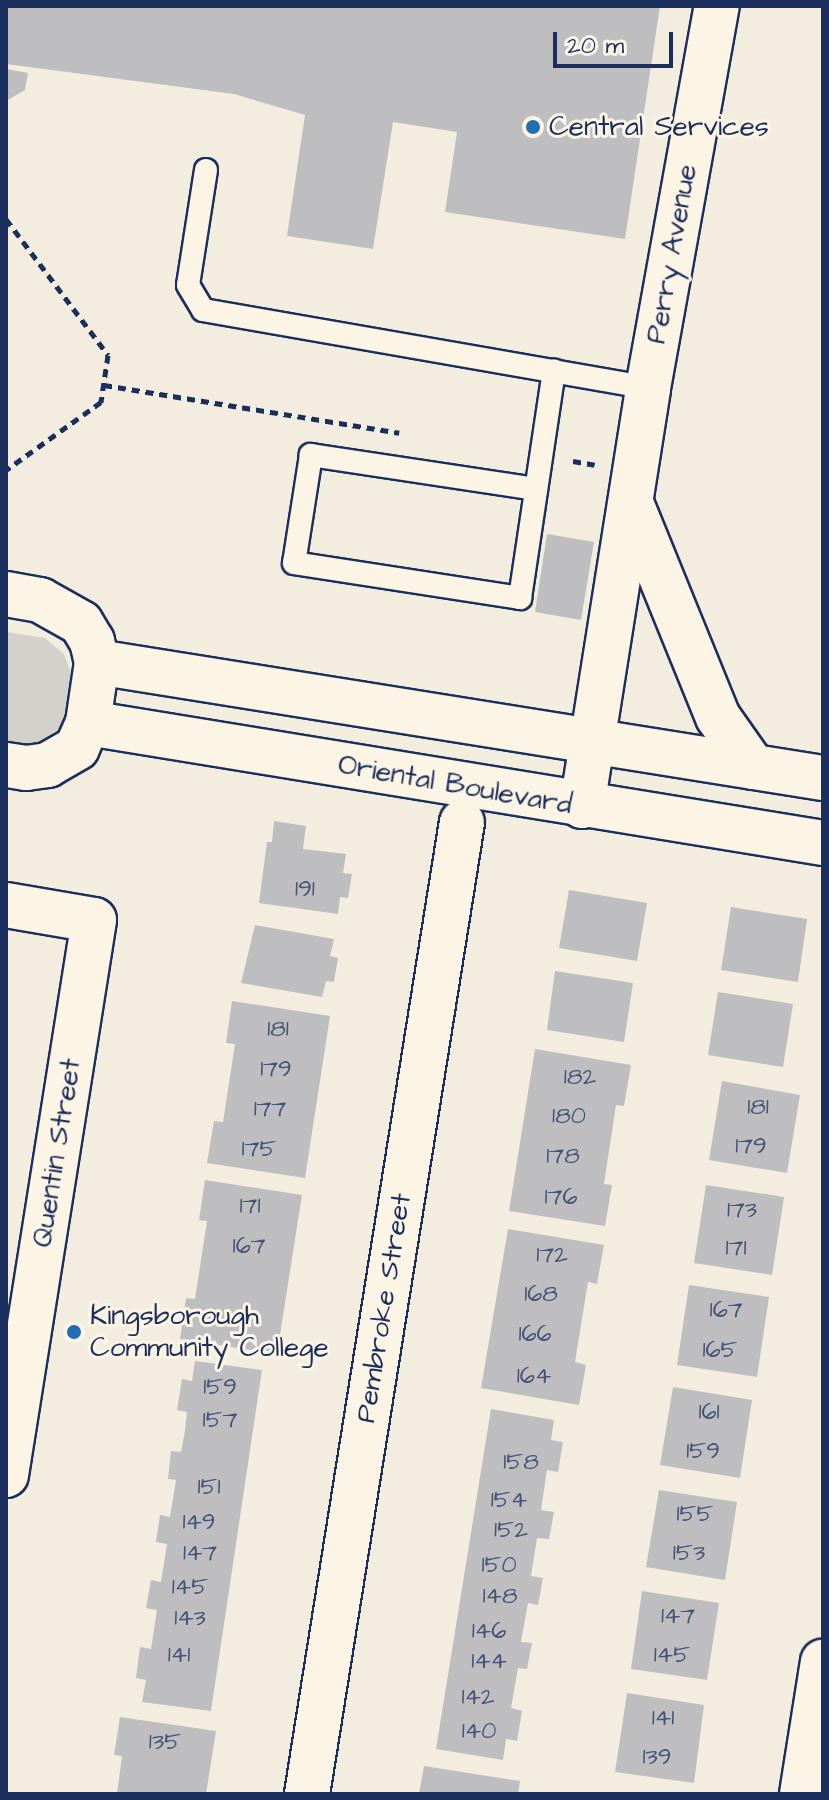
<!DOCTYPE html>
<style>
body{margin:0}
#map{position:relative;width:829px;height:1800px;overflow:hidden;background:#f3ede0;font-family:"Architects Daughter",sans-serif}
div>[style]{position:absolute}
.green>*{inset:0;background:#d3d1cc}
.building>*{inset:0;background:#bebec0}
.path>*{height:5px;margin-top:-2.5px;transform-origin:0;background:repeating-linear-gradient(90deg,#1b2f5e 0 8px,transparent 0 14px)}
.roads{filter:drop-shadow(2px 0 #1b2f5e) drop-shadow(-2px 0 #1b2f5e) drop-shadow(0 2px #1b2f5e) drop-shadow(0 -2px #1b2f5e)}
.service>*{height:22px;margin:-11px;padding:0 11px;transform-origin:11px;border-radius:11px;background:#fcf5e5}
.minor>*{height:44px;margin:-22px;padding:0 22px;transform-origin:22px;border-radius:22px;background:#fcf5e5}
.tertiary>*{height:44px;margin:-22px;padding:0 22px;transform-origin:22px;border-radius:22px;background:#fcf5e5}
.dots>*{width:22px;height:22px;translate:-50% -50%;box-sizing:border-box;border:4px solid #fcf5e5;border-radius:50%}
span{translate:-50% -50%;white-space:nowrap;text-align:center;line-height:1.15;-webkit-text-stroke:6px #fcf5e5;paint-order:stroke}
.number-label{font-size:24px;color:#445376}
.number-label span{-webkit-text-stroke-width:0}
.poi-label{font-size:28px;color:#1b2f5e}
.left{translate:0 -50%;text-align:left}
.street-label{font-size:28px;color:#1b2f5e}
.frame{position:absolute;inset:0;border:8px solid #1b2f5e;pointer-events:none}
.scale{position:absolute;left:553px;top:32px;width:120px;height:36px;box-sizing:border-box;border:4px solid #1b2f5e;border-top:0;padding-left:10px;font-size:24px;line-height:28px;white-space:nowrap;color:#1b2f5e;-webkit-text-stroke:6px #fcf5e5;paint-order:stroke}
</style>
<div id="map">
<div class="green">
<div style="clip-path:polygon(6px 632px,45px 638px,64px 654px,71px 673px,73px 688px,66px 724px,34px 745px,6px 743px)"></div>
</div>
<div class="building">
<div style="clip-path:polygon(6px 6px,660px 6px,625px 239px,445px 212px,457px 132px,393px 122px,373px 249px,287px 236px,305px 115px,234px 94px,6px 64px)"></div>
<div style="clip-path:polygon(6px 69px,28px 73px,25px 90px,6px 101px)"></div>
<div style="clip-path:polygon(547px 534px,594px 542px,581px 620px,535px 612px)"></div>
<div style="clip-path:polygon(274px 821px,306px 826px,303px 849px,346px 854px,343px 873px,352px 874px,348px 898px,340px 897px,338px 914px,259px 903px,267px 842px,272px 842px)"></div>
<div style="clip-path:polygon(569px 890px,647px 903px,637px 961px,559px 948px)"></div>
<div style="clip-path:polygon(731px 907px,807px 919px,798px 982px,721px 970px)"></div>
<div style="clip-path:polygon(255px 925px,334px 939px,330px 956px,338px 958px,334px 982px,326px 981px,322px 997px,241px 983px)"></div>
<div style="clip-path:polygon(555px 971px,633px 983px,624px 1042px,547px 1030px)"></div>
<div style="clip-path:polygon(718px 992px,793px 1004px,783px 1067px,708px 1055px)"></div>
<div style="clip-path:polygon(232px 1001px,330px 1016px,305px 1178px,207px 1163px,214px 1121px,223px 1122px,235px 1044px,226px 1043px)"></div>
<div style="clip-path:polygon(535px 1049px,631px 1065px,624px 1106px,616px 1105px,604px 1184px,612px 1185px,605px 1226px,509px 1211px)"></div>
<div style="clip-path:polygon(722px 1081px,800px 1095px,787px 1173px,709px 1160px)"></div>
<div style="clip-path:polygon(205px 1180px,302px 1195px,277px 1354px,180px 1339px,186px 1298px,195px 1299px,207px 1221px,199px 1220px)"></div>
<div style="clip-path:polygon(706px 1185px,784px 1197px,772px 1275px,694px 1263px)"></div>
<div style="clip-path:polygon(508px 1229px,604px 1245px,597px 1284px,588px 1282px,575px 1362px,586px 1365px,579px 1405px,481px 1388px)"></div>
<div style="clip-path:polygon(689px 1285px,769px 1297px,757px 1377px,677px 1365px)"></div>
<div style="clip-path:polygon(195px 1361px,262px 1370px,211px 1711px,142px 1702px,146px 1680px,136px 1678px,140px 1647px,151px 1649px,157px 1610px,146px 1608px,151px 1580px,161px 1582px,167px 1544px,156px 1542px,160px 1515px,170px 1517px,176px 1480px,168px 1479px,171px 1451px,181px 1452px,185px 1431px,187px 1412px,177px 1410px,182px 1379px,192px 1381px)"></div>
<div style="clip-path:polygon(673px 1387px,752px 1400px,740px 1478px,660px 1465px)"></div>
<div style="clip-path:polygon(491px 1409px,554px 1420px,551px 1440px,563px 1442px,558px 1472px,547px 1470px,541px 1510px,554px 1512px,549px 1539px,537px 1538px,531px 1576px,543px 1578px,538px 1605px,528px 1603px,521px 1642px,532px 1643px,527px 1669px,518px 1668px,511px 1708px,522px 1711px,517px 1741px,506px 1739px,503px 1760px,436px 1749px)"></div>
<div style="clip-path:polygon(659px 1490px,737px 1502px,725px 1580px,646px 1567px)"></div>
<div style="clip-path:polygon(642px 1591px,719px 1603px,707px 1680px,631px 1669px)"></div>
<div style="clip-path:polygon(627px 1693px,704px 1705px,694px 1783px,615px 1772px)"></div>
<div style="clip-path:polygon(120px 1717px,216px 1731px,206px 1794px,117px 1794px,122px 1756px,114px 1755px)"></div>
<div style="clip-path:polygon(424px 1766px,520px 1781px,518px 1794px,419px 1794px)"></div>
</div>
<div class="path">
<div style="left:6px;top:219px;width:170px;rotate:53.1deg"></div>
<div style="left:108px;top:355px;width:48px;rotate:98.5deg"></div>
<div style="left:101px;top:402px;width:117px;rotate:144.4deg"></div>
<div style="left:104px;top:385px;width:299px;rotate:9.2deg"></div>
<div style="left:573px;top:461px;width:22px;rotate:10deg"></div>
</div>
<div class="roads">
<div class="service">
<div style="left:206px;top:170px;width:116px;rotate:98.9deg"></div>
<div style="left:188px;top:285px;width:29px;rotate:59deg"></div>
<div style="left:203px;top:310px;width:452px;rotate:9.9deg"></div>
<div style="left:536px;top:489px;width:228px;rotate:-171.4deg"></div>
<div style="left:311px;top:455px;width:109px;rotate:98.9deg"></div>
<div style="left:294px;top:563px;width:229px;rotate:8.8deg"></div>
<div style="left:520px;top:598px;width:230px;rotate:-81.5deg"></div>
</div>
<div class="minor">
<div style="left:631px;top:503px;width:231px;rotate:67.9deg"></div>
<div style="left:718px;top:717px;width:61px;rotate:55deg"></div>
<div style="left:582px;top:806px;width:423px;rotate:-81deg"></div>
<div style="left:648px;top:388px;width:388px;rotate:-79.8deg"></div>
<div style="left:6px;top:905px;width:89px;rotate:9.7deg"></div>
<div style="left:94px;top:920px;width:562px;rotate:99.01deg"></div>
<div style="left:307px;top:1794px;width:984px;rotate:-80.94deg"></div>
<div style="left:802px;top:1794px;width:134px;rotate:-81deg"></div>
</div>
<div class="tertiary">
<div style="left:6px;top:594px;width:35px;rotate:10deg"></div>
<div style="left:40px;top:600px;width:47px;rotate:29.3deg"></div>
<div style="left:81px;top:623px;width:21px;rotate:59deg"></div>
<div style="left:92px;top:641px;width:22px;rotate:77deg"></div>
<div style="left:97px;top:662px;width:62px;rotate:98.4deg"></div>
<div style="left:88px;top:723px;width:27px;rotate:114deg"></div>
<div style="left:77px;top:748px;width:34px;rotate:150deg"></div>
<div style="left:48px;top:765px;width:22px;rotate:172deg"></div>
<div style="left:26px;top:768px;width:20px;rotate:-171deg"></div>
<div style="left:97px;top:662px;width:735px;rotate:9.08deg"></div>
<div style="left:88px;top:723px;width:745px;rotate:9.27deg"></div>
</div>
</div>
<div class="dots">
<div style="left:533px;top:127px;background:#1f6fb2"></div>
<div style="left:74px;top:1332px;background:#1f6fb2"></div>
</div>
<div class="number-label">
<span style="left:305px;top:890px">191</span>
<span style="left:278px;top:1030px">181</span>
<span style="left:276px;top:1070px">179</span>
<span style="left:580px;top:1078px">182</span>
<span style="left:758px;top:1108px">181</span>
<span style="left:270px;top:1110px">177</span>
<span style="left:569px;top:1117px">180</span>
<span style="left:751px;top:1147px">179</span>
<span style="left:259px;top:1150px">175</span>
<span style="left:563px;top:1157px">178</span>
<span style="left:561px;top:1198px">176</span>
<span style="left:250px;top:1207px">171</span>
<span style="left:742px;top:1211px">173</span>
<span style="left:249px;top:1247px">167</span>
<span style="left:736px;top:1249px">171</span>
<span style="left:552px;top:1256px">172</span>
<span style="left:541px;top:1295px">168</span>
<span style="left:726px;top:1311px">167</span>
<span style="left:535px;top:1335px">166</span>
<span style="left:720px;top:1351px">165</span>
<span style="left:534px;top:1377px">164</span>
<span style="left:220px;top:1388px">159</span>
<span style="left:709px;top:1413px">161</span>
<span style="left:220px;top:1421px">157</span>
<span style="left:703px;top:1452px">159</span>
<span style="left:521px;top:1463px">158</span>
<span style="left:209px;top:1488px">151</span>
<span style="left:509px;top:1501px">154</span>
<span style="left:695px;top:1515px">155</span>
<span style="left:199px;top:1523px">149</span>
<span style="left:511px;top:1531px">152</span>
<span style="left:200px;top:1554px">147</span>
<span style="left:689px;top:1554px">153</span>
<span style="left:499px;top:1566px">150</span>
<span style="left:190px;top:1588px">145</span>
<span style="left:500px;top:1597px">148</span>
<span style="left:678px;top:1617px">147</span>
<span style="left:190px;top:1619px">143</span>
<span style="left:489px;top:1632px">146</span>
<span style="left:179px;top:1656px">141</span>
<span style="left:672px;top:1656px">145</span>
<span style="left:489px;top:1662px">144</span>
<span style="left:478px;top:1698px">142</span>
<span style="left:663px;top:1719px">141</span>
<span style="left:479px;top:1732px">140</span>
<span style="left:165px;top:1743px">135</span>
<span style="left:657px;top:1758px">139</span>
</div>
<div class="poi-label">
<span class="left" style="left:549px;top:127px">Central Services</span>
<span class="left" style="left:90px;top:1332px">Kingsborough<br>Community College</span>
</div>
<div class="street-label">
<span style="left:672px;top:254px;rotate:-80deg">Perry Avenue</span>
<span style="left:455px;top:785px;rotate:10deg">Oriental Boulevard</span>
<span style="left:57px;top:1153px;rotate:-81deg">Quentin Street</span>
<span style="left:384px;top:1308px;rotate:-81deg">Pembroke Street</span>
</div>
<div class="frame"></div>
<div class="scale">20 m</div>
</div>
